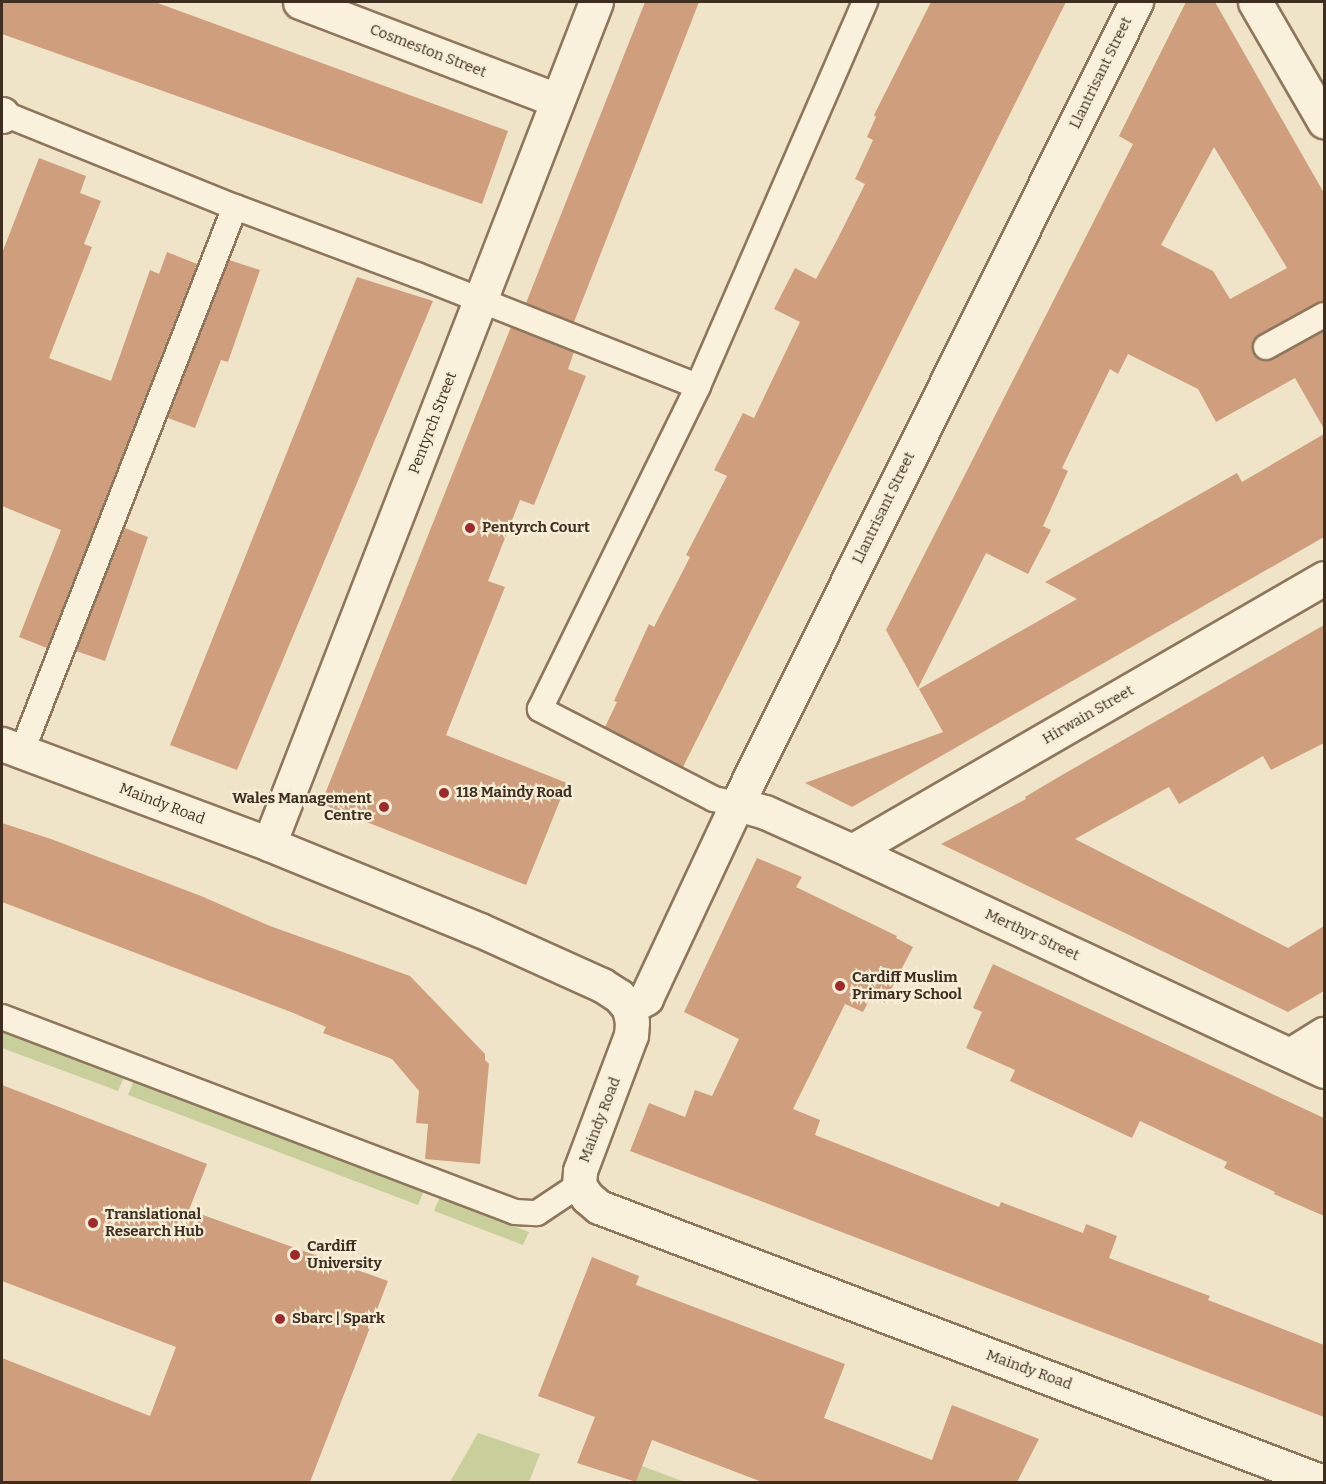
<!DOCTYPE html>
<style>
body{margin:0}
#map{position:relative;width:1326px;height:1484px;overflow:hidden;background:#f0e4c8;font-family:Bitter,serif}
div>[style]{position:absolute}
.green>*{inset:0;background:#c9cf9b}
.building>*{inset:0;background:#cf9f7d}
.roads{filter:drop-shadow(2px 0 #8d765c) drop-shadow(-2px 0 #8d765c) drop-shadow(0 2px #8d765c) drop-shadow(0 -2px #8d765c)}
.service>*{height:24px;margin:-12px;padding:0 12px;transform-origin:12px;border-radius:12px;background:#faf1dc}
.minor>*{height:33px;margin:-16.5px;padding:0 16.5px;transform-origin:16.5px;border-radius:16.5px;background:#faf1dc}
.dots>*{width:16px;height:16px;translate:-50% -50%;box-sizing:border-box;border:3px solid #f7eed8;border-radius:50%}
span{translate:-50% -50%;white-space:nowrap;text-align:center;line-height:1.15;-webkit-text-stroke:4.5px #f7eed8;paint-order:stroke}
.street-label{font-size:15px;color:#3d2e20}
.poi-label{font-size:15px;color:#3d2e20;font-weight:700}
.left{translate:0 -50%;text-align:left}
.right{translate:-100% -50%;text-align:right}
.frame{position:absolute;inset:0;border:3px solid #3d2e20;pointer-events:none}
</style>
<div id="map">
<div class="green">
<div style="clip-path:polygon(2px 1030px,124px 1077px,118px 1091px,2px 1048px)"></div>
<div style="clip-path:polygon(134px 1080px,424px 1191px,418px 1205px,128px 1095px)"></div>
<div style="clip-path:polygon(440px 1197px,529px 1232px,523px 1245px,434px 1211px)"></div>
<div style="clip-path:polygon(478px 1433px,540px 1454px,529px 1482px,450px 1482px)"></div>
<div style="clip-path:polygon(642px 1466px,685px 1482px,636px 1482px)"></div>
</div>
<div class="building">
<div style="clip-path:polygon(2px 2px,155px 2px,508px 131px,482px 204px,2px 34px)"></div>
<div style="clip-path:polygon(645px 2px,699px 2px,574px 322px,526px 303px)"></div>
<div style="clip-path:polygon(931px 2px,1066px 2px,683px 767px,605px 727px,617px 702px,614px 701px,649px 624px,654px 627px,690px 557px,686px 555px,727px 476px,714px 470px,743px 413px,754px 418px,800px 322px,774px 309px,795px 268px,816px 279px,837px 240px,865px 184px,855px 179px,873px 140px,867px 137px,876px 117px,874px 115px)"></div>
<div style="clip-path:polygon(evenodd,1186px 2px,1215px 2px,1324px 193px,1324px 301px,1259px 335px,1252px 347px,1258px 359px,1266px 361px,1324px 331px,1324px 429px,1295px 378px,1216px 422px,1198px 389px,1128px 354px,1118px 374px,1110px 369px,1062px 468px,1068px 471px,1043px 526px,1051px 530px,1028px 574px,986px 553px,918px 688px,886px 630px,1133px 144px,1119px 136px,1186px 2px,1214px 147px,1287px 268px,1230px 299px,1213px 271px,1161px 245px,1214px 147px)"></div>
<div style="clip-path:polygon(39px 158px,86px 176px,80px 193px,101px 201px,84px 244px,92px 247px,49px 358px,111px 381px,150px 270px,159px 274px,167px 252px,197px 264px,47px 648px,19px 637px,61px 530px,2px 506px,2px 253px)"></div>
<div style="clip-path:polygon(229px 260px,260px 270px,228px 362px,221px 360px,195px 428px,168px 418px)"></div>
<div style="clip-path:polygon(357px 277px,433px 301px,237px 770px,170px 745px)"></div>
<div style="clip-path:polygon(511px 327px,574px 352px,568px 369px,586px 376px,534px 505px,520px 500px,488px 581px,505px 587px,446px 735px,567px 783px,526px 885px,321px 804px)"></div>
<div style="clip-path:polygon(1324px 434px,1324px 537px,852px 807px,805px 783px,943px 732px,919px 689px,1077px 599px,1045px 582px,1237px 473px,1242px 482px)"></div>
<div style="clip-path:polygon(125px 528px,148px 537px,105px 661px,76px 651px)"></div>
<div style="clip-path:polygon(1324px 625px,1324px 743px,1271px 770px,1263px 756px,1179px 804px,1169px 787px,1075px 839px,1288px 948px,1324px 926px,1324px 991px,1288px 1012px,941px 844px,1026px 799px,1025px 797px,1062px 775px)"></div>
<div style="clip-path:polygon(2px 823px,51px 839px,201px 896px,270px 926px,410px 976px,485px 1054px,485px 1060px,489px 1064px,480px 1164px,425px 1159px,428px 1124px,416px 1123px,419px 1091px,392px 1059px,323px 1033px,326px 1027px,291px 1012px,2px 902px)"></div>
<div style="clip-path:polygon(757px 858px,802px 877px,796px 887px,897px 936px,896px 938px,913px 947px,884px 1003px,871px 997px,863px 1012px,845px 1004px,793px 1109px,820px 1120px,815px 1135px,999px 1207px,1001px 1202px,1083px 1233px,1086px 1224px,1117px 1236px,1109px 1258px,1210px 1296px,1208px 1300px,1324px 1345px,1324px 1417px,630px 1151px,649px 1103px,685px 1117px,695px 1090px,712px 1096px,739px 1039px,684px 1012px)"></div>
<div style="clip-path:polygon(993px 964px,1324px 1118px,1324px 1216px,1274px 1194px,1275px 1192px,1224px 1168px,1227px 1162px,1140px 1121px,1132px 1138px,1010px 1081px,1015px 1070px,966px 1048px,982px 1012px,973px 1008px)"></div>
<div style="clip-path:polygon(2px 1085px,207px 1164px,189px 1210px,388px 1281px,310px 1482px,2px 1482px,2px 1358px,150px 1416px,176px 1347px,2px 1281px)"></div>
<div style="clip-path:polygon(592px 1257px,639px 1276px,636px 1285px,845px 1364px,824px 1418px,932px 1460px,952px 1405px,1039px 1439px,1017px 1482px,762px 1482px,652px 1440px,636px 1482px,577px 1463px,595px 1417px,538px 1396px)"></div>
</div>
<div class="roads">
<div class="service">
<div style="left:2px;top:113px;width:251px;rotate:22deg"></div>
<div style="left:235px;top:207px;width:194px;rotate:20.5deg"></div>
<div style="left:417px;top:275px;width:302px;rotate:21.6deg"></div>
<div style="left:1266px;top:347px;width:66px;rotate:-28.9deg"></div>
<div style="left:22px;top:751px;width:584px;rotate:-68.62deg"></div>
<div style="left:737px;top:804px;width:24px;rotate:-168deg"></div>
<div style="left:714px;top:799px;width:196px;rotate:-152.7deg"></div>
<div style="left:540px;top:709px;width:360px;rotate:-63.9deg"></div>
<div style="left:698px;top:386px;width:419px;rotate:-66.5deg"></div>
<div style="left:2px;top:1017px;width:549px;rotate:20.81deg"></div>
<div style="left:515px;top:1212px;width:22px;rotate:3deg"></div>
<div style="left:537px;top:1213px;width:50px;rotate:-33.7deg"></div>
</div>
<div class="minor">
<div style="left:300px;top:2px;width:275px;rotate:20.9deg"></div>
<div style="left:1255px;top:2px;width:138px;rotate:59.9deg"></div>
<div style="left:2px;top:116px;width:2px;rotate:-90deg"></div>
<div style="left:2px;top:744px;width:285px;rotate:20.5deg"></div>
<div style="left:269px;top:844px;width:228px;rotate:22.2deg"></div>
<div style="left:480px;top:930px;width:134px;rotate:24.3deg"></div>
<div style="left:602px;top:985px;width:20px;rotate:33deg"></div>
<div style="left:619px;top:996px;width:16px;rotate:50deg"></div>
<div style="left:629px;top:1008px;width:14px;rotate:78deg"></div>
<div style="left:632px;top:1022px;width:13px;rotate:94deg"></div>
<div style="left:631px;top:1035px;width:145px;rotate:110.6deg"></div>
<div style="left:580px;top:1171px;width:14px;rotate:94deg"></div>
<div style="left:579px;top:1185px;width:14px;rotate:56deg"></div>
<div style="left:587px;top:1197px;width:16px;rotate:40deg"></div>
<div style="left:599px;top:1207px;width:774px;rotate:20.8deg"></div>
<div style="left:737px;top:804px;width:29px;rotate:16deg"></div>
<div style="left:765px;top:812px;width:95px;rotate:24.1deg"></div>
<div style="left:852px;top:851px;width:521px;rotate:24.99deg"></div>
<div style="left:269px;top:844px;width:903px;rotate:-68.78deg"></div>
<div style="left:852px;top:851px;width:545px;rotate:-30.04deg"></div>
<div style="left:629px;top:1008px;width:20px;rotate:-30deg"></div>
<div style="left:646px;top:998px;width:214px;rotate:-64.9deg"></div>
<div style="left:737px;top:804px;width:896px;rotate:-63.55deg"></div>
<div style="left:1290px;top:1055px;width:40px;rotate:-32deg"></div>
</div>
</div>
<div class="dots">
<div style="left:470px;top:528px;background:#9e2a2b"></div>
<div style="left:444px;top:793px;background:#9e2a2b"></div>
<div style="left:384px;top:807px;background:#9e2a2b"></div>
<div style="left:840px;top:986px;background:#9e2a2b"></div>
<div style="left:93px;top:1223px;background:#9e2a2b"></div>
<div style="left:295px;top:1255px;background:#9e2a2b"></div>
<div style="left:280px;top:1319px;background:#9e2a2b"></div>
</div>
<div class="street-label">
<span style="left:428px;top:51px;rotate:21deg">Cosmeston Street</span>
<span style="left:1101px;top:73px;rotate:-64deg">Llantrisant Street</span>
<span style="left:433px;top:423px;rotate:-69deg">Pentyrch Street</span>
<span style="left:884px;top:508px;rotate:-64deg">Llantrisant Street</span>
<span style="left:1088px;top:715px;rotate:-30deg">Hirwain Street</span>
<span style="left:162px;top:804px;rotate:21deg">Maindy Road</span>
<span style="left:1032px;top:935px;rotate:25deg">Merthyr Street</span>
<span style="left:600px;top:1120px;rotate:-69deg">Maindy Road</span>
<span style="left:1029px;top:1370px;rotate:20deg">Maindy Road</span>
</div>
<div class="poi-label">
<span class="left" style="left:482px;top:528px">Pentyrch Court</span>
<span class="left" style="left:456px;top:793px">118 Maindy Road</span>
<span class="right" style="left:372px;top:807px">Wales Management<br>Centre</span>
<span class="left" style="left:852px;top:986px">Cardiff Muslim<br>Primary School</span>
<span class="left" style="left:105px;top:1223px">Translational<br>Research Hub</span>
<span class="left" style="left:307px;top:1255px">Cardiff<br>University</span>
<span class="left" style="left:292px;top:1319px">Sbarc | Spark</span>
</div>
<div class="frame"></div>
</div>
